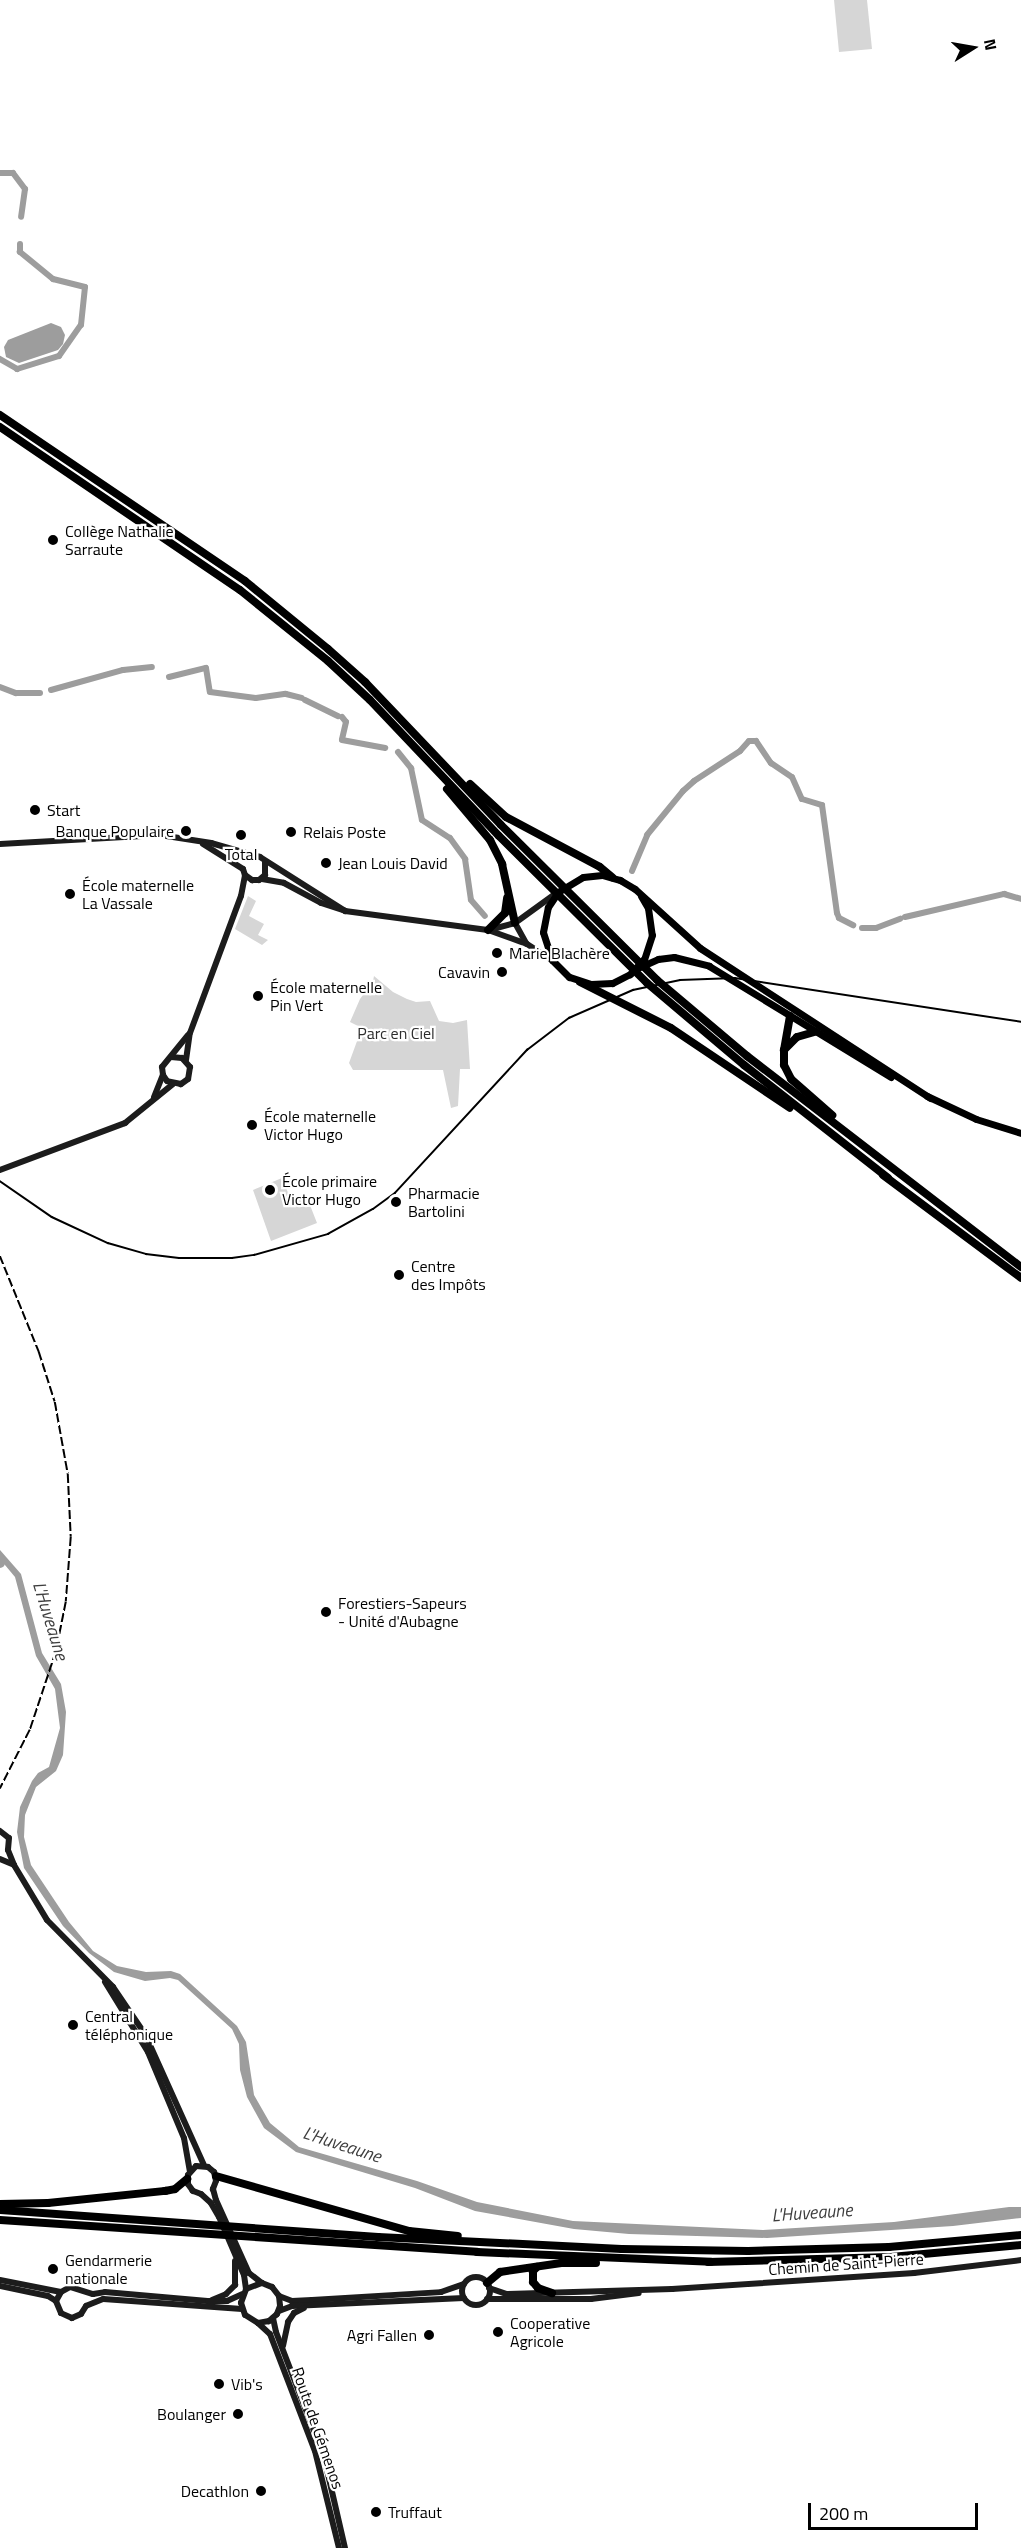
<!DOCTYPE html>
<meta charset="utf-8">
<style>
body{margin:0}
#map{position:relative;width:1021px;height:2548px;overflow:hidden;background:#fff;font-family:"Titillium Web",sans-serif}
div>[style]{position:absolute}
.green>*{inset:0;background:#d6d6d6}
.water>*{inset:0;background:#9d9d9d}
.canal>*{height:6px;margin:-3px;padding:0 3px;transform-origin:3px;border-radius:3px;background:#9d9d9d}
.river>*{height:10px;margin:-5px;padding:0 5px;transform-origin:5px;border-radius:5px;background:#9d9d9d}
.secondary>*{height:6px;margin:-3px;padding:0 3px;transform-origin:3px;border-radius:3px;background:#1c1c1c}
.secondary>.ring{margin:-3px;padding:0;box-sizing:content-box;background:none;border:6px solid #1c1c1c;border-radius:50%}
.primary>*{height:7px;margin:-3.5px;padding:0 3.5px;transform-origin:3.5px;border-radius:3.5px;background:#000}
.highway>*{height:8px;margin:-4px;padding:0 4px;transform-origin:4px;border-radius:4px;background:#000}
.tram>*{height:1.5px;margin:-0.75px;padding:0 0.75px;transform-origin:0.75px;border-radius:0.75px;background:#000}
.rail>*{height:1.5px;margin-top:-0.75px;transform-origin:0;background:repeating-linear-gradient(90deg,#000 0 9px,transparent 0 12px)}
.dots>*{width:16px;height:16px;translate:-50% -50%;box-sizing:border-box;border:3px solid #fff;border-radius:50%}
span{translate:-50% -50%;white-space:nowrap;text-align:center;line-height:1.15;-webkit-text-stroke:4.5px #fff;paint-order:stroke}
.poi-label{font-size:16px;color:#000}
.left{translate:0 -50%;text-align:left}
.right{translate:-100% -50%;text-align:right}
.park-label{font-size:16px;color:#2d2d2d}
.street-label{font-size:16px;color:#000}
.water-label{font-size:18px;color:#3e3e3e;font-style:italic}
.north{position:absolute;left:943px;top:18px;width:60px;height:60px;-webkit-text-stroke:4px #fff;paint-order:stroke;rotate:79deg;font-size:16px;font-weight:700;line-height:24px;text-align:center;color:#000}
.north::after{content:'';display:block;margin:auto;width:21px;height:27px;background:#000;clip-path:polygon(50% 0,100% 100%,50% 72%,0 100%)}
.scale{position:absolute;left:808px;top:2503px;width:170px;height:27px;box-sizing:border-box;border:3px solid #000;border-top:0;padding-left:8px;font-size:18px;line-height:21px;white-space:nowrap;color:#000;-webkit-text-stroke:4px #fff;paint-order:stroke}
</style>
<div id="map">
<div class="green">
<div style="clip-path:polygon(834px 0,867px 0,872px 49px,839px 52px)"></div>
<div style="clip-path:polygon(248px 896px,256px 901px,249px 916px,264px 924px,258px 935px,268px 940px,262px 945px,235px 929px)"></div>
<div style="clip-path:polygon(374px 976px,393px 992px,407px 999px,416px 1002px,430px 1001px,439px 1021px,453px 1023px,467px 1020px,470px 1069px,460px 1069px,458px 1106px,451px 1108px,443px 1070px,353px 1070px,349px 1063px,360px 1033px,358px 1026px,350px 1022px,360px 999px,363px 995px,366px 995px,372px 986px)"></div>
<div style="clip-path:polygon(282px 1178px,291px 1200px,306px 1195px,317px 1223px,271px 1241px,253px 1190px)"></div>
</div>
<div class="water">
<div style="clip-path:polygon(51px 323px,61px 327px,65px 335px,63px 344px,58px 350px,19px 363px,6px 357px,4px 347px,8px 340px)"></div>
<div style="clip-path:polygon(0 1550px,21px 1574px,42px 1653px,61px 1684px,66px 1712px,63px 1755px,56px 1771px,36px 1787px,25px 1815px,24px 1837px,31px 1865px,69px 1922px,93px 1951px,117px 1966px,146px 1972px,171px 1971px,180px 1974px,237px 2026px,246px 2042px,254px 2095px,270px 2123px,299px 2147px,417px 2181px,477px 2202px,573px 2221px,763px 2230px,894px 2222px,1009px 2207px,1021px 2207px,1021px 2218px,953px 2226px,767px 2238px,629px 2234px,574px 2229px,475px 2211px,415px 2188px,296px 2152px,264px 2128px,247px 2097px,240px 2070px,239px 2044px,232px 2029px,178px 1980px,170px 1978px,145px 1981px,114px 1972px,89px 1953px,63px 1926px,24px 1868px,17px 1832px,20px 1807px,32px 1781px,38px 1773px,49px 1767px,60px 1728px,55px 1689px,36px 1656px,15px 1577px,0 1559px)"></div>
</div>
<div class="canal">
<div style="left:0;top:173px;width:13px"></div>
<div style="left:13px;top:173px;width:20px;rotate:53deg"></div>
<div style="left:25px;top:189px;width:28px;rotate:98deg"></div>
<div style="left:0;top:359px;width:20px;rotate:30deg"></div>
<div style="left:17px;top:369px;width:44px;rotate:-17.2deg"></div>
<div style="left:59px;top:356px;width:38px;rotate:-55deg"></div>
<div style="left:81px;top:325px;width:38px;rotate:-84deg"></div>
<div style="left:85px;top:287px;width:33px;rotate:-166deg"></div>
<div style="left:53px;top:279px;width:43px;rotate:-140.7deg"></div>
<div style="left:20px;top:252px;width:8px;rotate:-90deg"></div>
<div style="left:169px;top:677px;width:38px;rotate:-14deg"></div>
<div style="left:206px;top:668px;width:24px;rotate:81deg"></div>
<div style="left:210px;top:692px;width:46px;rotate:7.4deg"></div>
<div style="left:256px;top:698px;width:30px;rotate:-8deg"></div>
<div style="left:286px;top:694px;width:16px;rotate:14deg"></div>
<div style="left:0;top:687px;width:17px;rotate:21deg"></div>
<div style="left:16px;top:693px;width:24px"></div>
<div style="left:51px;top:690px;width:75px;rotate:-15.5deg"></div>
<div style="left:123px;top:670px;width:29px;rotate:-6deg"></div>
<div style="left:305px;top:700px;width:37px;rotate:26deg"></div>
<div style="left:342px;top:717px;width:6px;rotate:51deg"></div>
<div style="left:346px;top:722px;width:18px;rotate:103deg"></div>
<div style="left:342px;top:740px;width:44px;rotate:10.5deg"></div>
<div style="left:398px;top:752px;width:21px;rotate:51deg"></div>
<div style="left:411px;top:768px;width:53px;rotate:78.1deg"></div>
<div style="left:422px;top:820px;width:33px;rotate:33deg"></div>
<div style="left:450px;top:838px;width:26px;rotate:54deg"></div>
<div style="left:465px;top:859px;width:41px;rotate:81.7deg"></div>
<div style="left:471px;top:900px;width:21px;rotate:49deg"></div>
<div style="left:632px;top:871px;width:39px;rotate:-67deg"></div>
<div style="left:647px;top:835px;width:57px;rotate:-50.7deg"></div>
<div style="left:683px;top:791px;width:15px;rotate:-42deg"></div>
<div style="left:694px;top:781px;width:55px;rotate:-33.1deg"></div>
<div style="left:740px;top:751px;width:13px;rotate:-48deg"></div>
<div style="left:749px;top:741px;width:7px"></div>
<div style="left:756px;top:741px;width:27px;rotate:56deg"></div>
<div style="left:771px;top:763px;width:25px;rotate:34deg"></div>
<div style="left:792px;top:777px;width:24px;rotate:66deg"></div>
<div style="left:802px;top:799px;width:21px;rotate:17deg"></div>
<div style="left:822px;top:805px;width:109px;rotate:82.1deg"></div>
<div style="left:837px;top:913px;width:5px;rotate:68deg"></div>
<div style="left:839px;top:918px;width:16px;rotate:27deg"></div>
<div style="left:905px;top:917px;width:102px;rotate:-13.1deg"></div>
<div style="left:1004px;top:894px;width:18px;rotate:16deg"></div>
<div style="left:862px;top:928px;width:14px"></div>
<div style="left:876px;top:928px;width:26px;rotate:-21deg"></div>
</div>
<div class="river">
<div style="left:0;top:1559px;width:4px;rotate:90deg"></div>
</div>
<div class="secondary">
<div style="left:0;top:844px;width:160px;rotate:-3.2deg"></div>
<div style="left:160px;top:835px;width:52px;rotate:8.9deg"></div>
<div style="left:211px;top:843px;width:51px;rotate:15.9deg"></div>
<div style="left:260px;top:857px;width:101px;rotate:32.4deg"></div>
<div style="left:203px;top:844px;width:47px;rotate:32deg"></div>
<div style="left:243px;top:869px;width:6px;rotate:72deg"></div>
<div style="left:245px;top:875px;width:9px;rotate:36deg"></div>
<div style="left:252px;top:880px;width:7px"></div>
<div style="left:259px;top:880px;width:8px;rotate:-40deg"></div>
<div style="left:265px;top:875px;width:13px;rotate:-90deg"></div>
<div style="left:262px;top:879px;width:22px;rotate:10deg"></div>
<div style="left:284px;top:883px;width:42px;rotate:28.4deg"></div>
<div style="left:321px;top:903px;width:25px;rotate:18deg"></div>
<div style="left:345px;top:911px;width:144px;rotate:7.6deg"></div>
<div style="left:488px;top:930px;width:41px;rotate:19.7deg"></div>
<div style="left:527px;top:944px;width:30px;rotate:33deg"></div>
<div style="left:515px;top:923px;width:23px;rotate:61deg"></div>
<div style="left:489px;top:930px;width:27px;rotate:-15deg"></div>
<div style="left:515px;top:923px;width:49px;rotate:-35.9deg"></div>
<div style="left:171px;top:1057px;width:11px;rotate:5deg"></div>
<div style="left:182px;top:1058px;width:12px;rotate:48deg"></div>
<div style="left:190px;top:1067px;width:12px;rotate:99deg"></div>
<div style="left:188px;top:1079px;width:9px;rotate:144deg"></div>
<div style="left:181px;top:1084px;width:14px;rotate:-168deg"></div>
<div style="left:167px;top:1081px;width:7px;rotate:-124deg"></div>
<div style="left:163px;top:1075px;width:8px;rotate:-97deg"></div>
<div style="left:162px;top:1067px;width:41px;rotate:-50.9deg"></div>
<div style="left:186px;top:1060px;width:27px;rotate:-82deg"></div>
<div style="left:190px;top:1033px;width:146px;rotate:-69.6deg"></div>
<div style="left:241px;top:896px;width:21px;rotate:-79deg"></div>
<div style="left:154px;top:1097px;width:24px;rotate:-68deg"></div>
<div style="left:0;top:1170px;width:134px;rotate:-20.6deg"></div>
<div style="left:125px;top:1123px;width:62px;rotate:-39.1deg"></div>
<div style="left:0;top:1831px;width:11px;rotate:38deg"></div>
<div style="left:9px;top:1838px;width:12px;rotate:95deg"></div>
<div style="left:8px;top:1850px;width:16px;rotate:68deg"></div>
<div style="left:14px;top:1865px;width:64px;rotate:59deg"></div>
<div style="left:47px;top:1920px;width:94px;rotate:45.4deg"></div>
<div style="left:113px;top:1987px;width:57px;rotate:55.8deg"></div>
<div style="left:145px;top:2034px;width:144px;rotate:65.8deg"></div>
<div style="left:0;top:1859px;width:15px;rotate:23deg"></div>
<div style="left:105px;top:1982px;width:82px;rotate:58.4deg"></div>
<div style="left:148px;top:2052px;width:93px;rotate:67.3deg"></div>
<div style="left:184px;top:2138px;width:34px;rotate:80deg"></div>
<div class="ring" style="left:462px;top:2277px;width:22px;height:22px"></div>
<div style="left:0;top:2280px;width:62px;rotate:11.1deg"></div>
<div style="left:0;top:2286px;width:49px;rotate:11.8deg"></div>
<div style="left:48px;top:2296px;width:9px;rotate:32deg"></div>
<div style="left:489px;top:2288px;width:18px;rotate:19deg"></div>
<div style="left:506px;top:2294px;width:166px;rotate:-1.7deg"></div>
<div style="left:672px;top:2289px;width:243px;rotate:-3.8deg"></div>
<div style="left:914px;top:2273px;width:108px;rotate:-6.9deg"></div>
<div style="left:246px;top:2289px;width:14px;rotate:-98deg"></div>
<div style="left:244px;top:2275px;width:63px;rotate:-113.3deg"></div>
<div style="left:219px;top:2217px;width:16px;rotate:-120deg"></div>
<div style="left:211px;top:2203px;width:13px;rotate:-138deg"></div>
<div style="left:201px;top:2194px;width:9px;rotate:-159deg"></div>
<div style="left:193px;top:2191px;width:9px;rotate:-126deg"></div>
<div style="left:188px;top:2184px;width:9px;rotate:-90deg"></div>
<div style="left:188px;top:2175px;width:12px;rotate:-48deg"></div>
<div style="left:196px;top:2166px;width:12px;rotate:5deg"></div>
<div style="left:208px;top:2167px;width:8px;rotate:40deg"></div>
<div style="left:214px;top:2172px;width:9px;rotate:77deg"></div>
<div style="left:216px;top:2181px;width:9px;rotate:111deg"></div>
<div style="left:213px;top:2189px;width:11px;rotate:75deg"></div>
<div style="left:216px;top:2200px;width:80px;rotate:65.7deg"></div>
<div style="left:249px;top:2273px;width:16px;rotate:38deg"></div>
<div style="left:262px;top:2283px;width:11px;rotate:22deg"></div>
<div style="left:272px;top:2287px;width:11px;rotate:52deg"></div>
<div style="left:279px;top:2296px;width:10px;rotate:84deg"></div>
<div style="left:280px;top:2306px;width:9px;rotate:111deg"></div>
<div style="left:277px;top:2314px;width:11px;rotate:139deg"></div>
<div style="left:269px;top:2321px;width:11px;rotate:170deg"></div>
<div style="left:258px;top:2323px;width:15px;rotate:-148deg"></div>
<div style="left:245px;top:2315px;width:13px;rotate:-108deg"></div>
<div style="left:241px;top:2303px;width:15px;rotate:-70deg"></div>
<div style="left:246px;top:2289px;width:17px;rotate:-21deg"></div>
<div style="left:279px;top:2296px;width:14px;rotate:21deg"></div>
<div style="left:292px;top:2301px;width:20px;rotate:-3deg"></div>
<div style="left:312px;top:2300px;width:129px;rotate:-3.5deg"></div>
<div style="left:441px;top:2292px;width:24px;rotate:-19deg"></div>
<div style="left:487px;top:2299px;width:104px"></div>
<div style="left:591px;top:2299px;width:48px;rotate:-7.1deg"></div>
<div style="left:212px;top:2300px;width:15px;rotate:-23deg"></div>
<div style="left:226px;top:2294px;width:13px;rotate:-45deg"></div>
<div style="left:235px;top:2285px;width:24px;rotate:-90deg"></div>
<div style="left:242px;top:2309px;width:139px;rotate:-175.9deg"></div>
<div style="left:103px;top:2299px;width:18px;rotate:158deg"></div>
<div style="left:86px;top:2306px;width:9px;rotate:122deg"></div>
<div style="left:81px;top:2314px;width:10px;rotate:156deg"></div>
<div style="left:72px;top:2318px;width:12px;rotate:-156deg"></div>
<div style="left:61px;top:2313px;width:13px;rotate:-113deg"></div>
<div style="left:56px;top:2301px;width:10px;rotate:-61deg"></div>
<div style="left:61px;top:2292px;width:10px;rotate:-29deg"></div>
<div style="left:70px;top:2287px;width:24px;rotate:17deg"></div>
<div style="left:93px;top:2294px;width:12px;rotate:-9deg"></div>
<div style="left:105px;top:2292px;width:103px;rotate:5deg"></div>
<div style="left:208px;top:2301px;width:19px"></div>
<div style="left:227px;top:2301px;width:17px;rotate:-24deg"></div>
<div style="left:279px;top:2311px;width:14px;rotate:-21deg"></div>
<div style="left:292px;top:2306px;width:172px;rotate:-2.7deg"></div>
<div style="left:273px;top:2318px;width:14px;rotate:78deg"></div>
<div style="left:276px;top:2332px;width:134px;rotate:69deg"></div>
<div style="left:324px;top:2457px;width:93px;rotate:77deg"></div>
<div style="left:258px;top:2323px;width:16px;rotate:43deg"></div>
<div style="left:270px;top:2334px;width:125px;rotate:69deg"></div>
<div style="left:315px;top:2451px;width:100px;rotate:76.1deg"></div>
<div style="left:283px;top:2346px;width:25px;rotate:-78deg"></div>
<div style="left:288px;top:2322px;width:11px;rotate:-56deg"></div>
<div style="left:294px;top:2313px;width:11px;rotate:-27deg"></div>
</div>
<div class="primary">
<div style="left:641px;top:896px;width:14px;rotate:60deg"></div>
<div style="left:648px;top:908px;width:27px;rotate:82deg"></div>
<div style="left:652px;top:935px;width:25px;rotate:108deg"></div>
<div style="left:644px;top:959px;width:21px;rotate:133deg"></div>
<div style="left:630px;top:974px;width:20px;rotate:153deg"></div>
<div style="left:612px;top:983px;width:21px;rotate:177deg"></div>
<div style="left:591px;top:984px;width:23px;rotate:-162deg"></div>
<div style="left:569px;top:977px;width:24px;rotate:-135deg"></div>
<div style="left:552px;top:960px;width:29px;rotate:-108deg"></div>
<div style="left:543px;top:932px;width:25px;rotate:-79deg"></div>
<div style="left:548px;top:907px;width:18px;rotate:-56deg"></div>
<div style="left:558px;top:892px;width:29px;rotate:-31deg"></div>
<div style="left:583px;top:877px;width:19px;rotate:-6deg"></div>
<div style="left:602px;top:875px;width:19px;rotate:16deg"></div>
<div style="left:620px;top:880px;width:17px;rotate:31deg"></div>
<div style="left:635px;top:889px;width:88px;rotate:42.2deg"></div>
<div style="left:700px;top:948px;width:275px;rotate:33.1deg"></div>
<div style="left:640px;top:967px;width:20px;rotate:-24deg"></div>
<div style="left:658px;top:959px;width:16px;rotate:-7deg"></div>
<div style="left:674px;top:957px;width:36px;rotate:14deg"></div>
<div style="left:709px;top:966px;width:213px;rotate:31.4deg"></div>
<div style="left:927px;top:1096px;width:54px;rotate:25.1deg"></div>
<div style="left:976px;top:1119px;width:47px;rotate:17.3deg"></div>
</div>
<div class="highway">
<div style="left:0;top:415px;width:296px;rotate:34.1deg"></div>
<div style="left:245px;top:581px;width:107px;rotate:39.3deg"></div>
<div style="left:328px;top:649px;width:50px;rotate:41.7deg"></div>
<div style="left:365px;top:682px;width:197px;rotate:46.4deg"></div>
<div style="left:501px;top:825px;width:220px;rotate:44.8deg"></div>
<div style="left:657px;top:980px;width:118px;rotate:40.2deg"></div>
<div style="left:747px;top:1056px;width:346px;rotate:37.6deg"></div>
<div style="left:0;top:427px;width:290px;rotate:34.2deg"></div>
<div style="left:240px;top:590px;width:113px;rotate:38.9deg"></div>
<div style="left:328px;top:661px;width:57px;rotate:42.9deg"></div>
<div style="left:370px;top:700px;width:187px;rotate:46.5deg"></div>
<div style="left:499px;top:836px;width:209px;rotate:44.8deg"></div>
<div style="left:647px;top:983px;width:127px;rotate:40.2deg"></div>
<div style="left:744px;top:1065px;width:183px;rotate:38.1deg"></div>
<div style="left:470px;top:784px;width:49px;rotate:42.5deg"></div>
<div style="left:506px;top:817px;width:106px;rotate:28deg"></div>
<div style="left:600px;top:867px;width:16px;rotate:40deg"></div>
<div style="left:447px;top:789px;width:67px;rotate:49.9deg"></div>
<div style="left:490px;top:840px;width:27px;rotate:63deg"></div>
<div style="left:502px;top:864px;width:60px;rotate:77.6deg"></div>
<div style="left:488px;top:930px;width:24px;rotate:-45deg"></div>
<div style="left:505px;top:913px;width:15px;rotate:-82deg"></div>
<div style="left:580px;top:982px;width:102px;rotate:26.8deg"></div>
<div style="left:671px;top:1028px;width:143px;rotate:33.9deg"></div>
<div style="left:790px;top:1016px;width:35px;rotate:100deg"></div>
<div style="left:784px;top:1050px;width:15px;rotate:90deg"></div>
<div style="left:784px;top:1065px;width:16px;rotate:63deg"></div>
<div style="left:791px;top:1079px;width:55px;rotate:41.3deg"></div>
<div style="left:784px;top:1050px;width:18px;rotate:-45deg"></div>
<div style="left:797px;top:1037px;width:19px;rotate:-16deg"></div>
<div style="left:883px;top:1175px;width:172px;rotate:36.7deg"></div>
<div style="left:216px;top:2176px;width:201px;rotate:15.9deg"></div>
<div style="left:409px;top:2231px;width:49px;rotate:5.8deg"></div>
<div style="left:0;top:2204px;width:48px;rotate:-1.2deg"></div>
<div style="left:48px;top:2203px;width:118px;rotate:-5.9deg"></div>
<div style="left:165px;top:2191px;width:10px;rotate:-11deg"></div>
<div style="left:175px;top:2189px;width:16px;rotate:-40deg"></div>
<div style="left:0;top:2210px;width:379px;rotate:4.1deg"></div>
<div style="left:378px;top:2237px;width:244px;rotate:2.8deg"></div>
<div style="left:622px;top:2249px;width:126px;rotate:0.9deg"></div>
<div style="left:748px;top:2251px;width:141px;rotate:-1.6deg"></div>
<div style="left:889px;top:2247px;width:133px;rotate:-5.2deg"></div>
<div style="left:0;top:2220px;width:478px;rotate:3.8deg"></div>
<div style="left:477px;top:2252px;width:234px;rotate:2.4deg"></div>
<div style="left:708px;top:2262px;width:183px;rotate:-1.6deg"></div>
<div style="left:891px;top:2257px;width:131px;rotate:-5.3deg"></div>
<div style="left:537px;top:2267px;width:6px;rotate:135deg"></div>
<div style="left:533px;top:2271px;width:11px;rotate:90deg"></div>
<div style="left:533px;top:2282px;width:8px;rotate:50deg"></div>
<div style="left:538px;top:2288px;width:15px;rotate:20deg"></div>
<div style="left:487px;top:2283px;width:17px;rotate:-40deg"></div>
<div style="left:500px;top:2272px;width:62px;rotate:-8.4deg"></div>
<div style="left:561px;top:2263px;width:35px"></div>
</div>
<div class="tram">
<div style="left:0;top:1181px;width:63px;rotate:34.7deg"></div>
<div style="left:52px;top:1217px;width:62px;rotate:24.9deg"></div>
<div style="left:108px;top:1243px;width:40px;rotate:16deg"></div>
<div style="left:146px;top:1254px;width:33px;rotate:7deg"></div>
<div style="left:179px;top:1258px;width:53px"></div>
<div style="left:232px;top:1258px;width:22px;rotate:-8deg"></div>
<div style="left:254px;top:1255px;width:77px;rotate:-15.8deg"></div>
<div style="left:328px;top:1234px;width:51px;rotate:-29.1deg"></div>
<div style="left:373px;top:1209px;width:27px;rotate:-36deg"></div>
<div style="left:395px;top:1193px;width:195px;rotate:-47.3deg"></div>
<div style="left:527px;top:1050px;width:53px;rotate:-37.3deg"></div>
<div style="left:569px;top:1018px;width:70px;rotate:-23.6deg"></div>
<div style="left:633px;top:990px;width:48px;rotate:-12deg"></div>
<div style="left:680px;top:980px;width:55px;rotate:-2.1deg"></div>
<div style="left:735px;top:978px;width:289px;rotate:8.7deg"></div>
</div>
<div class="rail">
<div style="left:0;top:1256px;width:104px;rotate:67.9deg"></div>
<div style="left:39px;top:1352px;width:52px;rotate:72.3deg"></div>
<div style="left:55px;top:1402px;width:73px;rotate:79.8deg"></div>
<div style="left:68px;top:1474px;width:63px;rotate:87.3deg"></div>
<div style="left:71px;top:1537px;width:65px;rotate:94.4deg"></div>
<div style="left:66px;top:1602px;width:51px;rotate:101.3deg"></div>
<div style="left:56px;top:1652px;width:82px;rotate:108.4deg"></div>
<div style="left:30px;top:1730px;width:66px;rotate:117deg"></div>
</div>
<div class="dots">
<div style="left:53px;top:540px;background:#000"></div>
<div style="left:35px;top:810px;background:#000"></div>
<div style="left:186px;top:831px;background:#000"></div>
<div style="left:291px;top:832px;background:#000"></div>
<div style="left:241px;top:835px;background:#000"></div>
<div style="left:326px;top:863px;background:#000"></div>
<div style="left:70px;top:894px;background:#000"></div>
<div style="left:497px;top:953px;background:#000"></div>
<div style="left:502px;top:972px;background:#000"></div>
<div style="left:258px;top:996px;background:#000"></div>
<div style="left:252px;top:1125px;background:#000"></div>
<div style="left:270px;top:1190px;background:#000"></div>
<div style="left:396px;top:1202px;background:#000"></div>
<div style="left:399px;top:1275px;background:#000"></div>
<div style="left:326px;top:1612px;background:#000"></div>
<div style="left:73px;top:2025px;background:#000"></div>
<div style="left:53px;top:2269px;background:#000"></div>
<div style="left:498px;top:2332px;background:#000"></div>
<div style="left:429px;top:2335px;background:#000"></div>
<div style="left:219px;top:2384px;background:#000"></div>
<div style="left:238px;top:2414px;background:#000"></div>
<div style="left:261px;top:2491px;background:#000"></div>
<div style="left:376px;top:2512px;background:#000"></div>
</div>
<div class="poi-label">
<span class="left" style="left:65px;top:540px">Collège Nathalie<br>Sarraute</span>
<span class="left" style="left:47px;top:810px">Start</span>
<span class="right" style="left:174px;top:831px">Banque Populaire</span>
<span class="left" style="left:303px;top:832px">Relais Poste</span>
<span style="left:241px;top:854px">Total</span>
<span class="left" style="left:338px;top:863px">Jean Louis David</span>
<span class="left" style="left:82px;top:894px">École maternelle<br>La Vassale</span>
<span class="left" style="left:509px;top:953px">Marie Blachère</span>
<span class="right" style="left:490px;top:972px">Cavavin</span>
<span class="left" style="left:270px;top:996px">École maternelle<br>Pin Vert</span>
<span class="left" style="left:264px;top:1125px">École maternelle<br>Victor Hugo</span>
<span class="left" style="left:282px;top:1190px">École primaire<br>Victor Hugo</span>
<span class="left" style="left:408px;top:1202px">Pharmacie<br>Bartolini</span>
<span class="left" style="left:411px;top:1275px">Centre<br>des Impôts</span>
<span class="left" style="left:338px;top:1612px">Forestiers-Sapeurs<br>- Unité d'Aubagne</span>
<span class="left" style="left:85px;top:2025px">Central<br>téléphonique</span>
<span class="left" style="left:65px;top:2269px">Gendarmerie<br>nationale</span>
<span class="left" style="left:510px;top:2332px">Cooperative<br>Agricole</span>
<span class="right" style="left:417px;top:2335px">Agri Fallen</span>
<span class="left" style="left:231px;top:2384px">Vib's</span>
<span class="right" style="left:226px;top:2414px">Boulanger</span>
<span class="right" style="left:249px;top:2491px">Decathlon</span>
<span class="left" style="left:388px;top:2512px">Truffaut</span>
</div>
<div class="park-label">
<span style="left:396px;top:1033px">Parc en Ciel</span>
</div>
<div class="street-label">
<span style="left:846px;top:2264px;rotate:-4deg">Chemin de Saint-Pierre</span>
<span style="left:318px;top:2428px;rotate:71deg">Route de Gémenos</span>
</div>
<div class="water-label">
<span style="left:50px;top:1621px;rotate:73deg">L'Huveaune</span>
<span style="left:342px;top:2145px;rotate:18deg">L'Huveaune</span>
<span style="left:812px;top:2213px;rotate:-4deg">L'Huveaune</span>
</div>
<div class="north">N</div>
<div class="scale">200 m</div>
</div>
